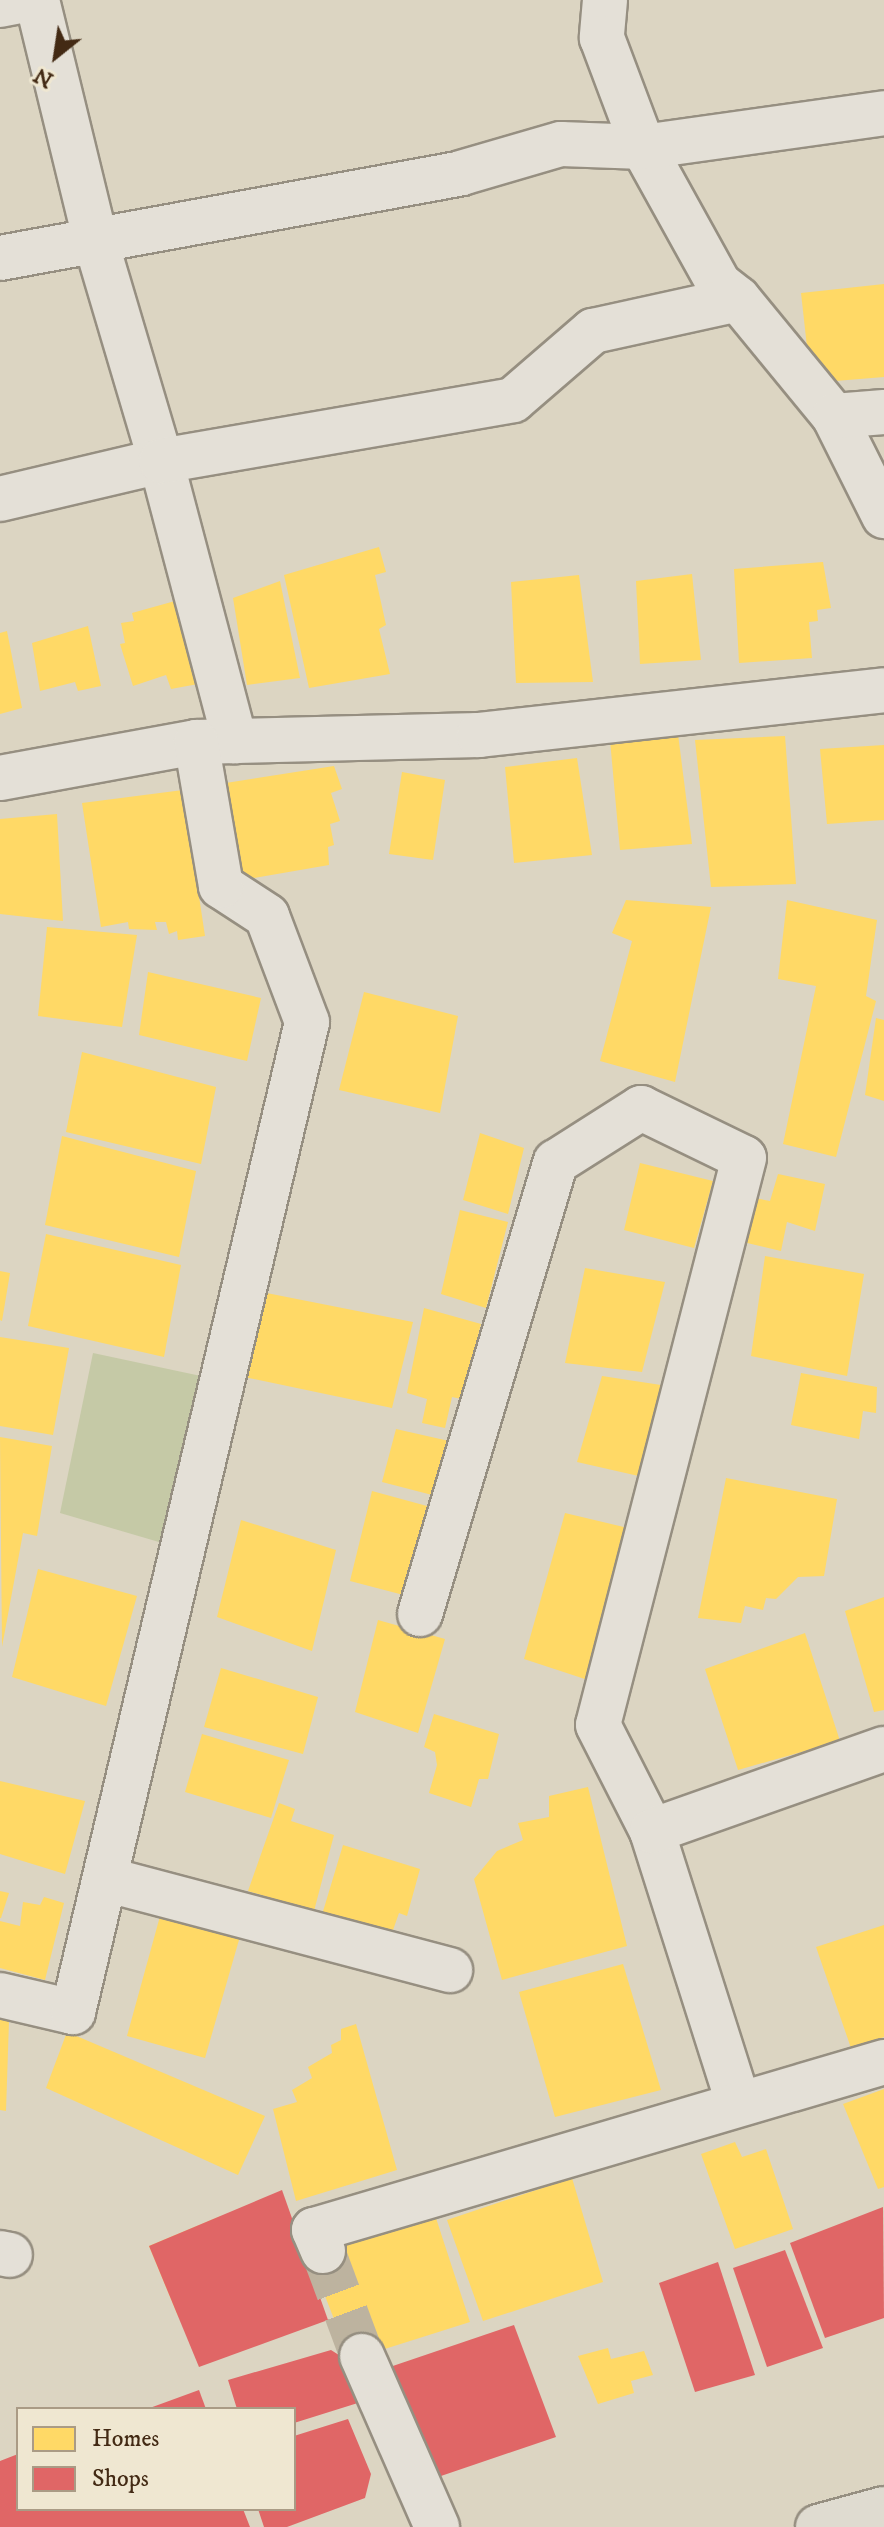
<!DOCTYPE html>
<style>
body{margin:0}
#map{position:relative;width:884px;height:2527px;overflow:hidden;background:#dcd5c2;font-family:"IM FELL DW Pica",serif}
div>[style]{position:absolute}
.green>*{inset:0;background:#c5c9a6}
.homes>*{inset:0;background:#ffd966}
.shops>*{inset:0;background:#e06666}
.minor-tunnel>*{height:44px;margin-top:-22px;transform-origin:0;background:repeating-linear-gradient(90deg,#bdb39f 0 44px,transparent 0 66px)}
.roads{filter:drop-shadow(2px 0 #968f81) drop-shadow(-2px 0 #968f81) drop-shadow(0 2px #968f81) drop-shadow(0 -2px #968f81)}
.minor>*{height:44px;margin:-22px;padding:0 22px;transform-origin:22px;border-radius:22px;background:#e4e0d7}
.primary>*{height:44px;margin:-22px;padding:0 22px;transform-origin:22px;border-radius:22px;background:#dfdbd0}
span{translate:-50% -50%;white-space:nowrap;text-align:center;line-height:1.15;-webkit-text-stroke:8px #efe7d1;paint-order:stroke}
.legend{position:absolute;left:16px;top:2407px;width:280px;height:104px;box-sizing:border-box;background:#efe7d1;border:2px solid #aa9b85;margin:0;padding:10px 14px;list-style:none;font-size:24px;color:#432a14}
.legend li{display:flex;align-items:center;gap:16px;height:40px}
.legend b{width:40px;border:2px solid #aa9b85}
.north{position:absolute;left:16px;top:16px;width:80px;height:80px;-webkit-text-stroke:6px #efe7d1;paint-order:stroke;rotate:210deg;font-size:22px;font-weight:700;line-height:32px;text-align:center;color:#432a14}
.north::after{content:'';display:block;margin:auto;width:28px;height:36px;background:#432a14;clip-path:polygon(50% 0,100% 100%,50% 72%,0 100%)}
</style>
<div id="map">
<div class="green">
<div style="clip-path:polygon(93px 1353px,215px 1379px,176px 1547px,60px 1513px)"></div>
</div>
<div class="homes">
<div style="clip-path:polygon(884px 284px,884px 377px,811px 383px,801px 293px)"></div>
<div style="clip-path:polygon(379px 547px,386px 572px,375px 575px,386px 625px,379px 629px,390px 674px,309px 688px,284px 575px)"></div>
<div style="clip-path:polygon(823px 562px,831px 608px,817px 610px,818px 621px,809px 622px,812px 658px,739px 663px,734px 569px)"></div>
<div style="clip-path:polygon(692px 574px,701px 660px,640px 664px,636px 581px)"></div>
<div style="clip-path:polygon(579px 575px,593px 682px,516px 683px,511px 582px)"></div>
<div style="clip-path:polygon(280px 581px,300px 678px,247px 685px,233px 598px)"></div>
<div style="clip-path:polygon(175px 601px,198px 684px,171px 689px,166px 675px,133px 686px,120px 644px,125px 643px,121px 623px,134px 621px,132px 613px)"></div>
<div style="clip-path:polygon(88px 626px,101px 686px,78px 691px,75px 682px,40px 691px,32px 643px)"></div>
<div style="clip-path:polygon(7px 631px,22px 708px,0 714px,0 633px)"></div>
<div style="clip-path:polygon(678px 734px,692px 844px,620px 850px,610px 740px)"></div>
<div style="clip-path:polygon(785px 736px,796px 884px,711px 887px,695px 740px)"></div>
<div style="clip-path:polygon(884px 745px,884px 820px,827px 824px,820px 749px)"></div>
<div style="clip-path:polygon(577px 758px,592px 855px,514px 863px,505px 767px)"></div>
<div style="clip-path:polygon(334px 766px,342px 789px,331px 793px,340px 821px,330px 824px,334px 845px,328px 847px,329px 865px,230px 882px,213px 785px)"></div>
<div style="clip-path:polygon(402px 772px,445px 780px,433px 860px,389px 854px)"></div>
<div style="clip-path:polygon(183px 790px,205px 936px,178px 940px,177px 931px,169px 934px,166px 922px,155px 922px,157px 930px,129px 929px,128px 922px,101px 927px,82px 803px)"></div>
<div style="clip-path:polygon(57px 814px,63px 921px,0 914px,0 819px)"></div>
<div style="clip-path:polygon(626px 900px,711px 907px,675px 1082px,600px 1061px,632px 941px,612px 933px)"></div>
<div style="clip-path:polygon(787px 900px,877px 920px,866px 996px,876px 1001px,836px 1157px,783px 1144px,816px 986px,778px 979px)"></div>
<div style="clip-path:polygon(47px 927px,137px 935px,122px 1027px,38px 1016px)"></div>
<div style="clip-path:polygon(148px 972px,261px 998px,247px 1061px,139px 1035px)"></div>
<div style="clip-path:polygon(364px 992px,458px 1016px,440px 1113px,339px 1090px)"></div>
<div style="clip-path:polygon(876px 1018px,884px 1020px,884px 1101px,865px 1095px)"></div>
<div style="clip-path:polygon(82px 1052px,216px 1087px,201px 1164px,66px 1132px)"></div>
<div style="clip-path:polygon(480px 1133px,524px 1148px,508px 1214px,463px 1200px)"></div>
<div style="clip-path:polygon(62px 1136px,196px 1171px,179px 1257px,45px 1225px)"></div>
<div style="clip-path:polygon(640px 1163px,713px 1181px,694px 1248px,624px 1230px)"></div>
<div style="clip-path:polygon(778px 1174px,825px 1184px,815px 1231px,787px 1222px,781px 1251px,739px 1241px,749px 1197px,770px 1201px)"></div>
<div style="clip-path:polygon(460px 1210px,508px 1222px,486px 1308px,441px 1294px)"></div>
<div style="clip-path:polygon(46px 1234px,181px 1265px,164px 1357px,28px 1326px)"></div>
<div style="clip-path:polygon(765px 1256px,864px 1274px,847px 1376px,751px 1356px)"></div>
<div style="clip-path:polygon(585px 1268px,665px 1282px,642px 1372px,565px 1363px)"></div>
<div style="clip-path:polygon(0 1271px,10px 1273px,2px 1321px,0 1320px)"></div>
<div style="clip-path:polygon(251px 1290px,413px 1322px,392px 1408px,230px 1374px)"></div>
<div style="clip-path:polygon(424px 1308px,481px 1324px,468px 1375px,476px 1377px,471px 1401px,452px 1397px,445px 1428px,422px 1423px,427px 1399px,407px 1393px)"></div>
<div style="clip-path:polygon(0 1337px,69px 1348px,53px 1435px,0 1426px)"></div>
<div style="clip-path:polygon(801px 1373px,877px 1387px,876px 1413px,863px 1411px,859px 1439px,791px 1425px)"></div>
<div style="clip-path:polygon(602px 1376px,661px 1385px,643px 1477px,577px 1462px)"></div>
<div style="clip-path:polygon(396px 1429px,449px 1441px,436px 1496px,382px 1482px)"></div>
<div style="clip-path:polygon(0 1437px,52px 1446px,37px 1536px,23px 1533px,2px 1647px)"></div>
<div style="clip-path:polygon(726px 1478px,837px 1499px,824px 1576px,798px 1577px,776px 1599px,766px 1598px,763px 1610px,745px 1606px,741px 1623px,698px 1618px)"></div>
<div style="clip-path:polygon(372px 1491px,438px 1509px,415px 1598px,350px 1581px)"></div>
<div style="clip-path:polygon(565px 1513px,628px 1528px,594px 1682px,524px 1659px)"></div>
<div style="clip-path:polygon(241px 1520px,336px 1550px,312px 1651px,217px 1617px)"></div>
<div style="clip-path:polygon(38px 1569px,137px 1596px,106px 1706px,12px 1677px)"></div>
<div style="clip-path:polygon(884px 1597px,884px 1710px,874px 1712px,845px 1611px)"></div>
<div style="clip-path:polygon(378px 1620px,445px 1639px,418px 1733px,355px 1712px)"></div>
<div style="clip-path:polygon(805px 1633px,840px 1741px,738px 1770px,705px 1669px)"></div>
<div style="clip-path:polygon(221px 1668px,318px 1697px,303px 1754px,204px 1727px)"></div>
<div style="clip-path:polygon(434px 1714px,499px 1734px,488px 1779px,479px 1779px,471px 1807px,429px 1793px,437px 1765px,435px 1752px,424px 1747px)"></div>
<div style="clip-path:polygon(202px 1734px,289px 1760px,271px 1818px,185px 1792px)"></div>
<div style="clip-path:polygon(0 1781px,85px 1801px,65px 1874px,0 1854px)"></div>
<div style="clip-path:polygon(588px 1787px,627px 1946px,502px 1980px,474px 1879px,497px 1851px,523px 1840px,518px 1823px,549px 1817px,549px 1796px)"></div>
<div style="clip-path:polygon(279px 1803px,295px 1809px,291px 1821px,334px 1835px,314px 1911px,248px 1891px)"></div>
<div style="clip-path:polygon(343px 1845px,420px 1869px,407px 1916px,399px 1913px,392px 1933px,345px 1919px,344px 1926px,321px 1918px)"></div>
<div style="clip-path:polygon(0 1891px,9px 1893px,1px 1918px,0 1918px)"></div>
<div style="clip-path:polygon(44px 1897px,64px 1903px,45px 1980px,0 1968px,0 1921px,20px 1926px,23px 1902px,40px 1905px)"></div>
<div style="clip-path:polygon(162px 1909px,241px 1933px,205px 2058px,127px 2036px)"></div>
<div style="clip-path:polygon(884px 1925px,884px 2037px,851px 2048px,816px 1947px)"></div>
<div style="clip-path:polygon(623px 1964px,661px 2090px,555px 2117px,519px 1992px)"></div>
<div style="clip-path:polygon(0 2018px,9px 2021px,6px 2111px,0 2110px)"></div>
<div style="clip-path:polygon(356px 2024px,397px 2170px,296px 2201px,273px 2109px,297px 2102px,292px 2090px,312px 2078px,308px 2067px,332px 2053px,331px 2045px,341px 2040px,341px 2029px)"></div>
<div style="clip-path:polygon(67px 2032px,265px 2116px,238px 2175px,46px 2088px)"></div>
<div style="clip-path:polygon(884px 2089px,884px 2187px,878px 2189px,843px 2104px)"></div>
<div style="clip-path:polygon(735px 2142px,742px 2157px,766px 2149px,793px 2229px,735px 2249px,701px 2154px)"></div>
<div style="clip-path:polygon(572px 2178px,603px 2282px,483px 2321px,447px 2220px)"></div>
<div style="clip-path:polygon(434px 2212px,470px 2322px,350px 2360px,309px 2255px)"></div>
<div style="clip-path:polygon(221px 2216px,252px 2288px,178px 2316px,149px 2246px)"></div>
<div style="clip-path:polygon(608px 2348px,611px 2359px,644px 2351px,653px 2375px,631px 2381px,634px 2393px,598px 2404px,578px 2356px)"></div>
</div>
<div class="shops">
<div style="clip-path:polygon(282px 2190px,328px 2320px,199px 2367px,149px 2246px)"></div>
<div style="clip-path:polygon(883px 2207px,884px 2318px,825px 2338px,790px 2243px)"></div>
<div style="clip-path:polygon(785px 2250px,823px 2348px,767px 2367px,733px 2268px)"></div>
<div style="clip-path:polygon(718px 2262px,755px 2375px,695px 2392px,659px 2283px)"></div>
<div style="clip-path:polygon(514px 2325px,556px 2437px,438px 2477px,381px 2370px)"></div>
<div style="clip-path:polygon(331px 2350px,342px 2357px,361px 2402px,294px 2423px,294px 2409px,237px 2409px,228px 2380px)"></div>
<div style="clip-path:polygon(199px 2390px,206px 2409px,147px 2409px)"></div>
<div style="clip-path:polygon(348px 2419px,371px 2474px,365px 2498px,287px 2527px,264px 2527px,258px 2509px,294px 2509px,294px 2436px)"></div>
<div style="clip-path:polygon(18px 2454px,18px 2509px,243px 2509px,250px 2527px,0 2527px,0 2461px)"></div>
</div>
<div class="minor-tunnel">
<div style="left:323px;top:2251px;width:112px;rotate:69.6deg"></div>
</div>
<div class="roads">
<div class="minor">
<div style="left:37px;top:0;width:249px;rotate:76.3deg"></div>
<div style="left:96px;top:242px;width:228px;rotate:73.5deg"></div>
<div style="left:161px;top:461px;width:290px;rotate:75.2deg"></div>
<div style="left:605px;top:0;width:38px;rotate:95deg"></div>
<div style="left:602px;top:38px;width:116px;rotate:69.4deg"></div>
<div style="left:643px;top:147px;width:157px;rotate:61deg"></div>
<div style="left:719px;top:284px;width:24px;rotate:38deg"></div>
<div style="left:738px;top:299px;width:151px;rotate:50.6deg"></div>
<div style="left:834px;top:416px;width:112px;rotate:63.4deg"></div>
<div style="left:0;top:5px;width:25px;rotate:-11deg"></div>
<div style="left:0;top:258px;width:469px;rotate:-10.4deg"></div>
<div style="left:461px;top:173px;width:104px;rotate:-16.2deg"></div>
<div style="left:561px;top:144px;width:82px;rotate:2.1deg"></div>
<div style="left:643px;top:147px;width:243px;rotate:-8deg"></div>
<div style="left:834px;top:416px;width:50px;rotate:-4.6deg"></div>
<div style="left:0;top:499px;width:165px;rotate:-13.3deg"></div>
<div style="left:161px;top:461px;width:357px;rotate:-9.8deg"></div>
<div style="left:513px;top:400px;width:106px;rotate:-40.8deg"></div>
<div style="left:593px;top:331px;width:148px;rotate:-12.4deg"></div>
<div style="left:0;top:778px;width:199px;rotate:-10.4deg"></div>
<div style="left:196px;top:742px;width:283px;rotate:-1.4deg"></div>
<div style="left:479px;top:735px;width:407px;rotate:-6.3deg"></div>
<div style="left:420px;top:1614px;width:472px;rotate:-73.3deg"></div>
<div style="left:556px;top:1162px;width:101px;rotate:-32.4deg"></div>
<div style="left:641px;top:1108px;width:114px;rotate:25.9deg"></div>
<div style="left:744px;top:1158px;width:585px;rotate:104.44deg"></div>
<div style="left:598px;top:1725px;width:119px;rotate:63deg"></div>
<div style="left:652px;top:1831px;width:284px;rotate:72.4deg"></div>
<div style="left:652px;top:1831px;width:246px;rotate:-19.5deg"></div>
<div style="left:105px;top:1879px;width:357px;rotate:14.8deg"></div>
<div style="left:0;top:1995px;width:75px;rotate:13.1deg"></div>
<div style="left:73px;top:2012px;width:1017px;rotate:-76.7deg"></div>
<div style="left:307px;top:1022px;width:113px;rotate:-110.7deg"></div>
<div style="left:267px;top:916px;width:55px;rotate:-146.9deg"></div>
<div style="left:221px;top:886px;width:146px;rotate:-99.8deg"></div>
<div style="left:323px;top:2251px;width:23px;rotate:-113deg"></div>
<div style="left:314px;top:2230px;width:594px;rotate:-16.42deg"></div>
<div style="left:0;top:2253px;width:10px;rotate:11deg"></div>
<div style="left:362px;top:2356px;width:187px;rotate:66.3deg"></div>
</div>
<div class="primary">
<div style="left:818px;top:2527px;width:68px;rotate:-15.3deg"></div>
</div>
</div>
<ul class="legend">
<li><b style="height:22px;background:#ffd966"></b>Homes</li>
<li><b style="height:22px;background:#e06666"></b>Shops</li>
</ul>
<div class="north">N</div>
</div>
